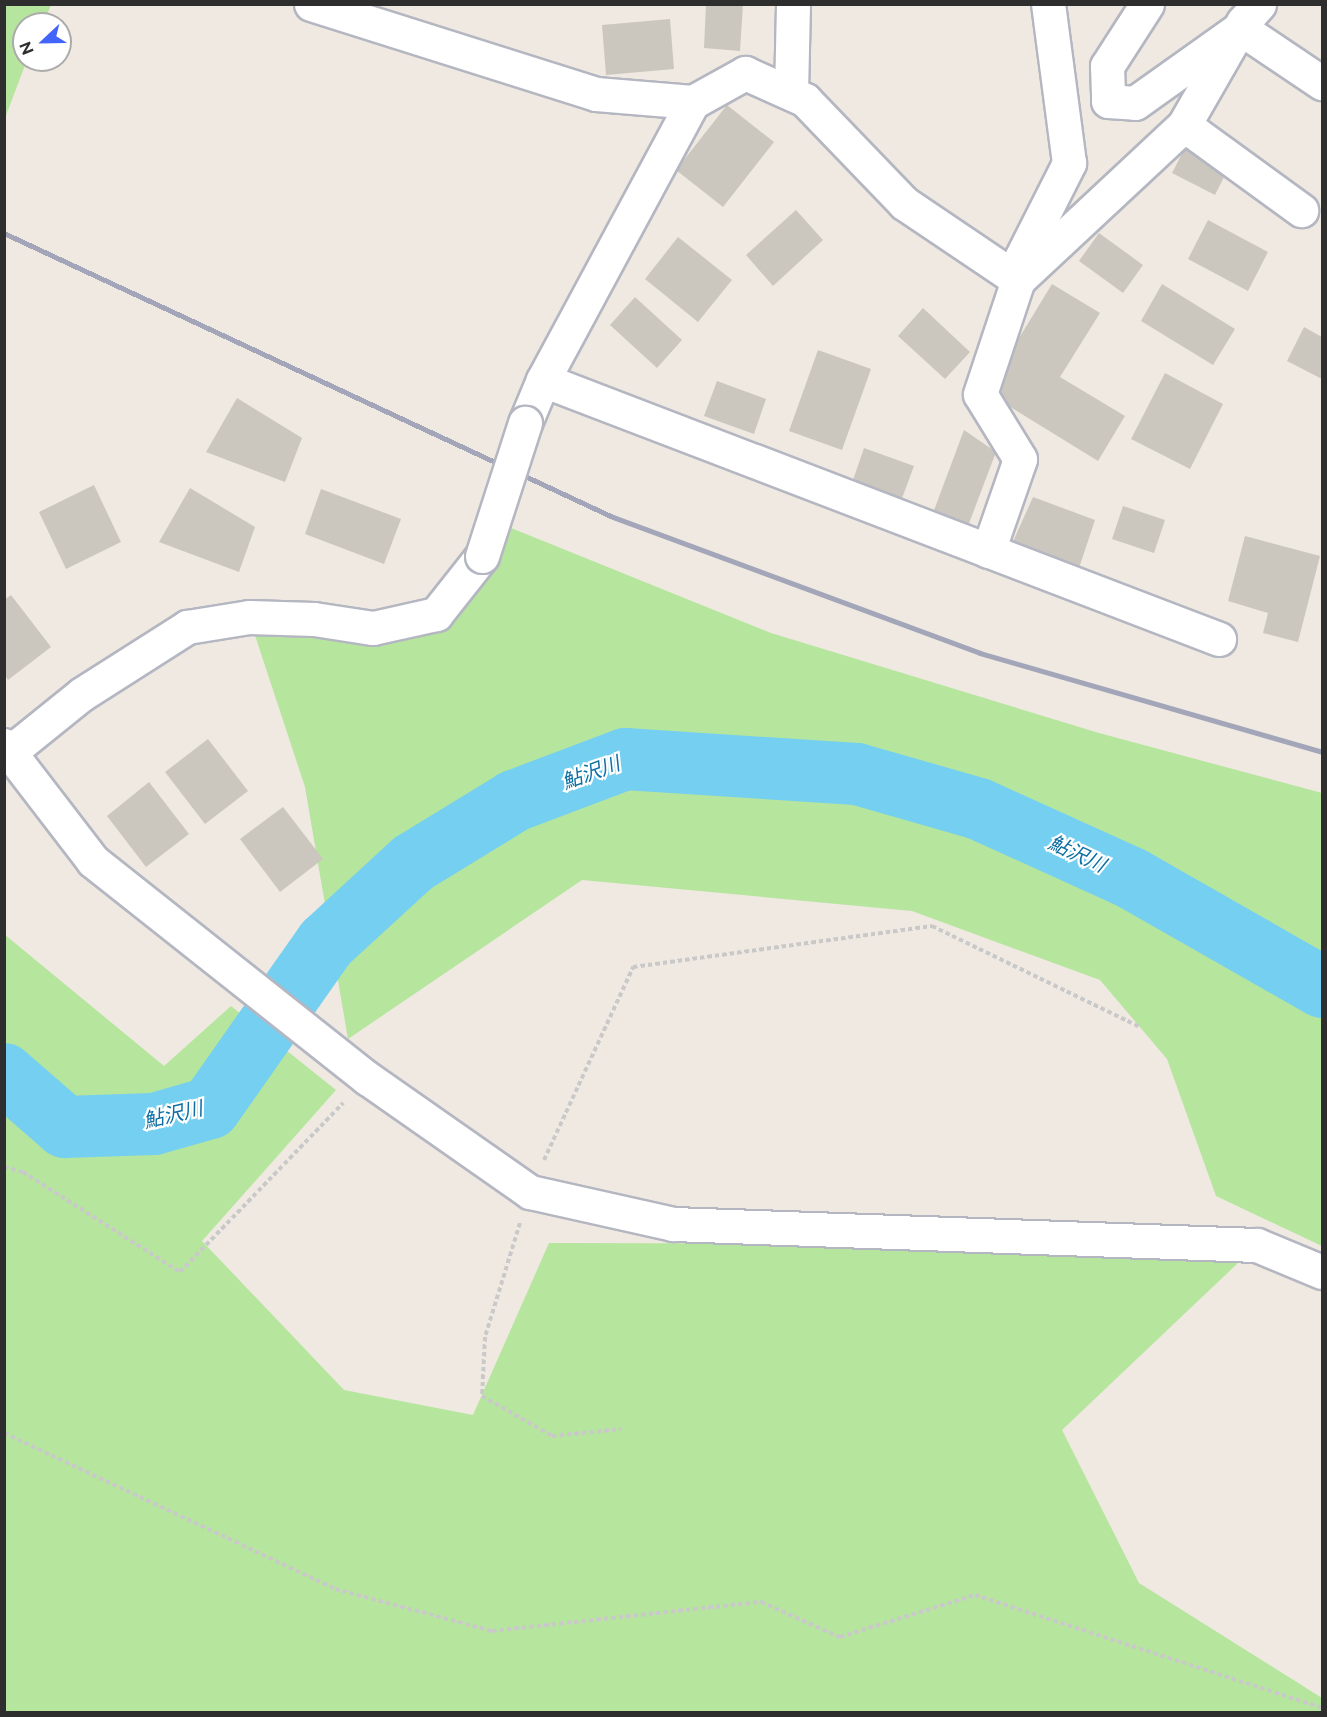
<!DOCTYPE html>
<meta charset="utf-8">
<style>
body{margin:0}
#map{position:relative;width:1327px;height:1717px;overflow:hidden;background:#efe9e1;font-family:Raleway,"Noto Sans JP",sans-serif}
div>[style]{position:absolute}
.green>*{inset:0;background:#b6e59e}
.river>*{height:62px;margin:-31px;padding:0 31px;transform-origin:31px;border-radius:31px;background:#75cff0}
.building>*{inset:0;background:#cbc7bf}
.path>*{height:4px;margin-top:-2px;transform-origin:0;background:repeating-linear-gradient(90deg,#c9c9c9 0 4.5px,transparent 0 7.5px)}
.roads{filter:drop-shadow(2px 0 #b4b7c1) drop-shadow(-2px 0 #b4b7c1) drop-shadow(0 2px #b4b7c1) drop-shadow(0 -2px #b4b7c1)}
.minor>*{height:33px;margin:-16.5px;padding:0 16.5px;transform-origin:16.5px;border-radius:16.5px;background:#fff}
.rail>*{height:4.5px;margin:-2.25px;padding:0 2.25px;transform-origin:2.25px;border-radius:2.25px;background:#a3a6b8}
.bridges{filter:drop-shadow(2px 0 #b4b7c1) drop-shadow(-2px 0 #b4b7c1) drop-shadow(0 2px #b4b7c1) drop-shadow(0 -2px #b4b7c1)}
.minor-bridge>*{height:33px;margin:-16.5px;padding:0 16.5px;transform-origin:16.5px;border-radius:16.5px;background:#fff}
span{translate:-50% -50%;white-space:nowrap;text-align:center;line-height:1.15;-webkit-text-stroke:4.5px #fff;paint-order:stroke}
.water-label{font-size:20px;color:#0d6fa3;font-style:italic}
.frame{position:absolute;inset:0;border:6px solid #2e2e2e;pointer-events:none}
.north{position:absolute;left:12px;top:12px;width:60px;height:60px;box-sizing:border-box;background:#fff;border:2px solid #ababab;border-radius:50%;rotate:248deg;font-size:16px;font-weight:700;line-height:24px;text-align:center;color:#2e2e2e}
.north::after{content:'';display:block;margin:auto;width:21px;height:27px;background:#4264fb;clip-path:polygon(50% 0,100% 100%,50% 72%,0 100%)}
</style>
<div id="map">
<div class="green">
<div style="clip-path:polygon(5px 4px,51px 5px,43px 24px,24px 24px,24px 60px,27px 60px,5px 118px)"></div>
<div style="clip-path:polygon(501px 524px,771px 633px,1099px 733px,1322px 793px,1322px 1246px,1216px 1196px,1167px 1059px,1100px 980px,912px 911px,582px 880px,348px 1039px,305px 787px,249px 617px,436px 614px)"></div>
<div style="clip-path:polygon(4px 934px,164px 1066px,231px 1006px,336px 1090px,202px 1241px,344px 1390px,473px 1415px,549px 1243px,1257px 1245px,1062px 1430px,1139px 1583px,1322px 1698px,1322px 1712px,5px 1712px)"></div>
</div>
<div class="river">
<div style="left:4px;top:1074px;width:81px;rotate:41deg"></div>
<div style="left:65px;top:1127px;width:89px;rotate:-1.9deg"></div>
<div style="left:154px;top:1124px;width:58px;rotate:-15.9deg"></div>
<div style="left:210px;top:1108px;width:202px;rotate:-54.9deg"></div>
<div style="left:326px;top:943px;width:118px;rotate:-42.6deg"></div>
<div style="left:413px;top:863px;width:119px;rotate:-31.5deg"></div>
<div style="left:514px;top:801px;width:119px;rotate:-20.7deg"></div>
<div style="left:625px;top:759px;width:232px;rotate:3.7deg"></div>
<div style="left:857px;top:774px;width:127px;rotate:16deg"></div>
<div style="left:979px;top:809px;width:169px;rotate:24.4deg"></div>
<div style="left:1133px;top:879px;width:218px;rotate:29.7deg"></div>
</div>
<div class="building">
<div style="clip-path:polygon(706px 4px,743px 4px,740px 51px,704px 48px)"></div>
<div style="clip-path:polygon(670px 19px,674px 69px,606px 75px,602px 25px)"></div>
<div style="clip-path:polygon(727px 105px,774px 142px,723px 207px,676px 170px)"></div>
<div style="clip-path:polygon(1189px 140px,1232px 161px,1215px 195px,1172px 173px)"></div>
<div style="clip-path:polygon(796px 210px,823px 240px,773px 286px,746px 255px)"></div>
<div style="clip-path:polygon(1208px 220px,1268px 252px,1248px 291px,1188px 259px)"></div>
<div style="clip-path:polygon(1099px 233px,1143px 265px,1123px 293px,1079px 261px)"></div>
<div style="clip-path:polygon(678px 237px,732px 280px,698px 322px,645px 279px)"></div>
<div style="clip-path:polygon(1052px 284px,1100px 313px,1060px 377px,1125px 416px,1098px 461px,986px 392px)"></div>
<div style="clip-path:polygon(1162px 284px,1235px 329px,1213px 365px,1141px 321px)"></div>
<div style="clip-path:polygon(635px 297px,682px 340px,657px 368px,610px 325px)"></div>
<div style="clip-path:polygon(923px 308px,970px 352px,945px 379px,898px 336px)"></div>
<div style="clip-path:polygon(1304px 327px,1322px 337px,1322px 379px,1287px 361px)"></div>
<div style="clip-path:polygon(818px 350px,871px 369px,842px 450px,789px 431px)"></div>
<div style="clip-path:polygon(1165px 373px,1223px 404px,1190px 469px,1131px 439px)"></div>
<div style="clip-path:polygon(717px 381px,766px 399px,754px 434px,704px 416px)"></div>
<div style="clip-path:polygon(237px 398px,302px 438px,285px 482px,206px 452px)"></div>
<div style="clip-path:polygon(964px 430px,996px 452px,968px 526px,933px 513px)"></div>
<div style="clip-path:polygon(864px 448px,914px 466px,901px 501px,852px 483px)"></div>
<div style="clip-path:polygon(94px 485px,121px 542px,66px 569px,39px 512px)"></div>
<div style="clip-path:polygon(190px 488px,255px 527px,239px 572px,159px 542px)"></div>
<div style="clip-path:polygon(321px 489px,401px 519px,384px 564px,305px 534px)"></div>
<div style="clip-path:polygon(1033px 497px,1095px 520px,1079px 568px,1011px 546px)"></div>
<div style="clip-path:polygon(1123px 506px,1165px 520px,1154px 553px,1112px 539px)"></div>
<div style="clip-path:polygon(1245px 536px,1320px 556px,1298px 642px,1263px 633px,1268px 613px,1228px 601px)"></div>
<div style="clip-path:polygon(11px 595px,51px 647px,8px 680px,4px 674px,4px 600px)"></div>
<div style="clip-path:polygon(208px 739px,248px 791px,205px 824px,165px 772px)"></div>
<div style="clip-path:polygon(149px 782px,189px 834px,146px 867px,107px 816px)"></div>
<div style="clip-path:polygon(283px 807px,323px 859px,280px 892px,240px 839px)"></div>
</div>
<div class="path">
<div style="left:544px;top:1160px;width:213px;rotate:-65.2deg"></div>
<div style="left:633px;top:967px;width:302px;rotate:-7.8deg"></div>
<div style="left:932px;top:926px;width:231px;rotate:25.9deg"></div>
<div style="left:4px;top:1167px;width:20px;rotate:15deg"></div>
<div style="left:23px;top:1172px;width:186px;rotate:32.5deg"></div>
<div style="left:180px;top:1272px;width:235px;rotate:-46deg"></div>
<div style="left:520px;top:1223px;width:119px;rotate:107.1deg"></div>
<div style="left:485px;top:1337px;width:59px;rotate:92.9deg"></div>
<div style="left:482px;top:1396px;width:81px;rotate:29.7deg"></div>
<div style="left:552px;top:1436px;width:70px;rotate:-5.7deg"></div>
<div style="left:4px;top:1433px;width:366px;rotate:25.2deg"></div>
<div style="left:335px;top:1589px;width:163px;rotate:15deg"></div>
<div style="left:492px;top:1631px;width:271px;rotate:-6.2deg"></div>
<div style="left:761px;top:1602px;width:86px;rotate:23.9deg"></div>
<div style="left:840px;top:1637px;width:141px;rotate:-17.3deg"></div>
<div style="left:975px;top:1595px;width:365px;rotate:18deg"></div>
</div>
<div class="roads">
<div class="minor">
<div style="left:311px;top:4px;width:299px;rotate:17.5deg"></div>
<div style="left:596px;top:94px;width:97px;rotate:4.7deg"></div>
<div style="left:1147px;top:4px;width:74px;rotate:122.8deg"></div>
<div style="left:1107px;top:66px;width:35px;rotate:88deg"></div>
<div style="left:1108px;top:101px;width:27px;rotate:4deg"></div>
<div style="left:1135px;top:103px;width:129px;rotate:-35.5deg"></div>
<div style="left:1240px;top:28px;width:99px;rotate:33.9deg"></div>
<div style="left:791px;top:93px;width:89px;rotate:-88.7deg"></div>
<div style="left:1184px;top:125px;width:145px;rotate:36deg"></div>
<div style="left:1012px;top:276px;width:127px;rotate:-63.2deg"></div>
<div style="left:1069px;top:163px;width:160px;rotate:-97.5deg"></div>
<div style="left:543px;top:380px;width:724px;rotate:20.96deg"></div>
<div style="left:525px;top:423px;width:47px;rotate:-67.3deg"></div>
<div style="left:543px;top:380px;width:316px;rotate:-61.7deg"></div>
<div style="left:693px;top:102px;width:60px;rotate:-29.1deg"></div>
<div style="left:745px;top:73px;width:66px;rotate:24.2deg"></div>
<div style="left:805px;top:100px;width:143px;rotate:46.1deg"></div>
<div style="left:904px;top:203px;width:138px;rotate:34deg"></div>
<div style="left:1018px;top:280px;width:227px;rotate:-43deg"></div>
<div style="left:1184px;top:125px;width:119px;rotate:-60.2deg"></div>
<div style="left:1243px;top:22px;width:24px;rotate:-48deg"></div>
<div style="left:988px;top:551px;width:97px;rotate:-70.8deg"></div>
<div style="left:1020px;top:459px;width:76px;rotate:-121.6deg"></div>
<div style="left:980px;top:394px;width:120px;rotate:-71.6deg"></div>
<div style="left:4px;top:745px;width:146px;rotate:52.5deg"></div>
<div style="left:93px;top:861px;width:350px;rotate:38.4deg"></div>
<div style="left:367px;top:1078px;width:199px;rotate:35deg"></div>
<div style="left:530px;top:1192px;width:147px;rotate:12.6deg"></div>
<div style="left:673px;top:1224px;width:584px;rotate:2.06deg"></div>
<div style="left:1257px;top:1245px;width:70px;rotate:22.6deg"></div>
<div style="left:10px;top:752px;width:92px;rotate:-38.9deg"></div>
<div style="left:82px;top:694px;width:125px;rotate:-32.5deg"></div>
<div style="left:187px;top:627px;width:63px;rotate:-9.2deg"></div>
<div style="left:249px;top:617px;width:65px;rotate:1.8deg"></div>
<div style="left:314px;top:619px;width:60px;rotate:8.7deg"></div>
<div style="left:373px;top:628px;width:65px;rotate:-12.5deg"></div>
<div style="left:436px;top:614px;width:74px;rotate:-51.6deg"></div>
</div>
</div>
<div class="rail">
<div style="left:4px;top:233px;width:672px;rotate:25deg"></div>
<div style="left:613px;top:517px;width:391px;rotate:20.3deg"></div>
<div style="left:980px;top:653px;width:356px;rotate:16.1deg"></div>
</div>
<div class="bridges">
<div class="minor-bridge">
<div style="left:482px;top:556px;width:140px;rotate:-72.1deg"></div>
</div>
</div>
<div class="water-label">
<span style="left:591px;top:773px;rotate:-20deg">鮎沢川</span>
<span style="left:1077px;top:854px;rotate:25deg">鮎沢川</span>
<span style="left:173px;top:1115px;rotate:-13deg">鮎沢川</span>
</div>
<div class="frame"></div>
<div class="north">N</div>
</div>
